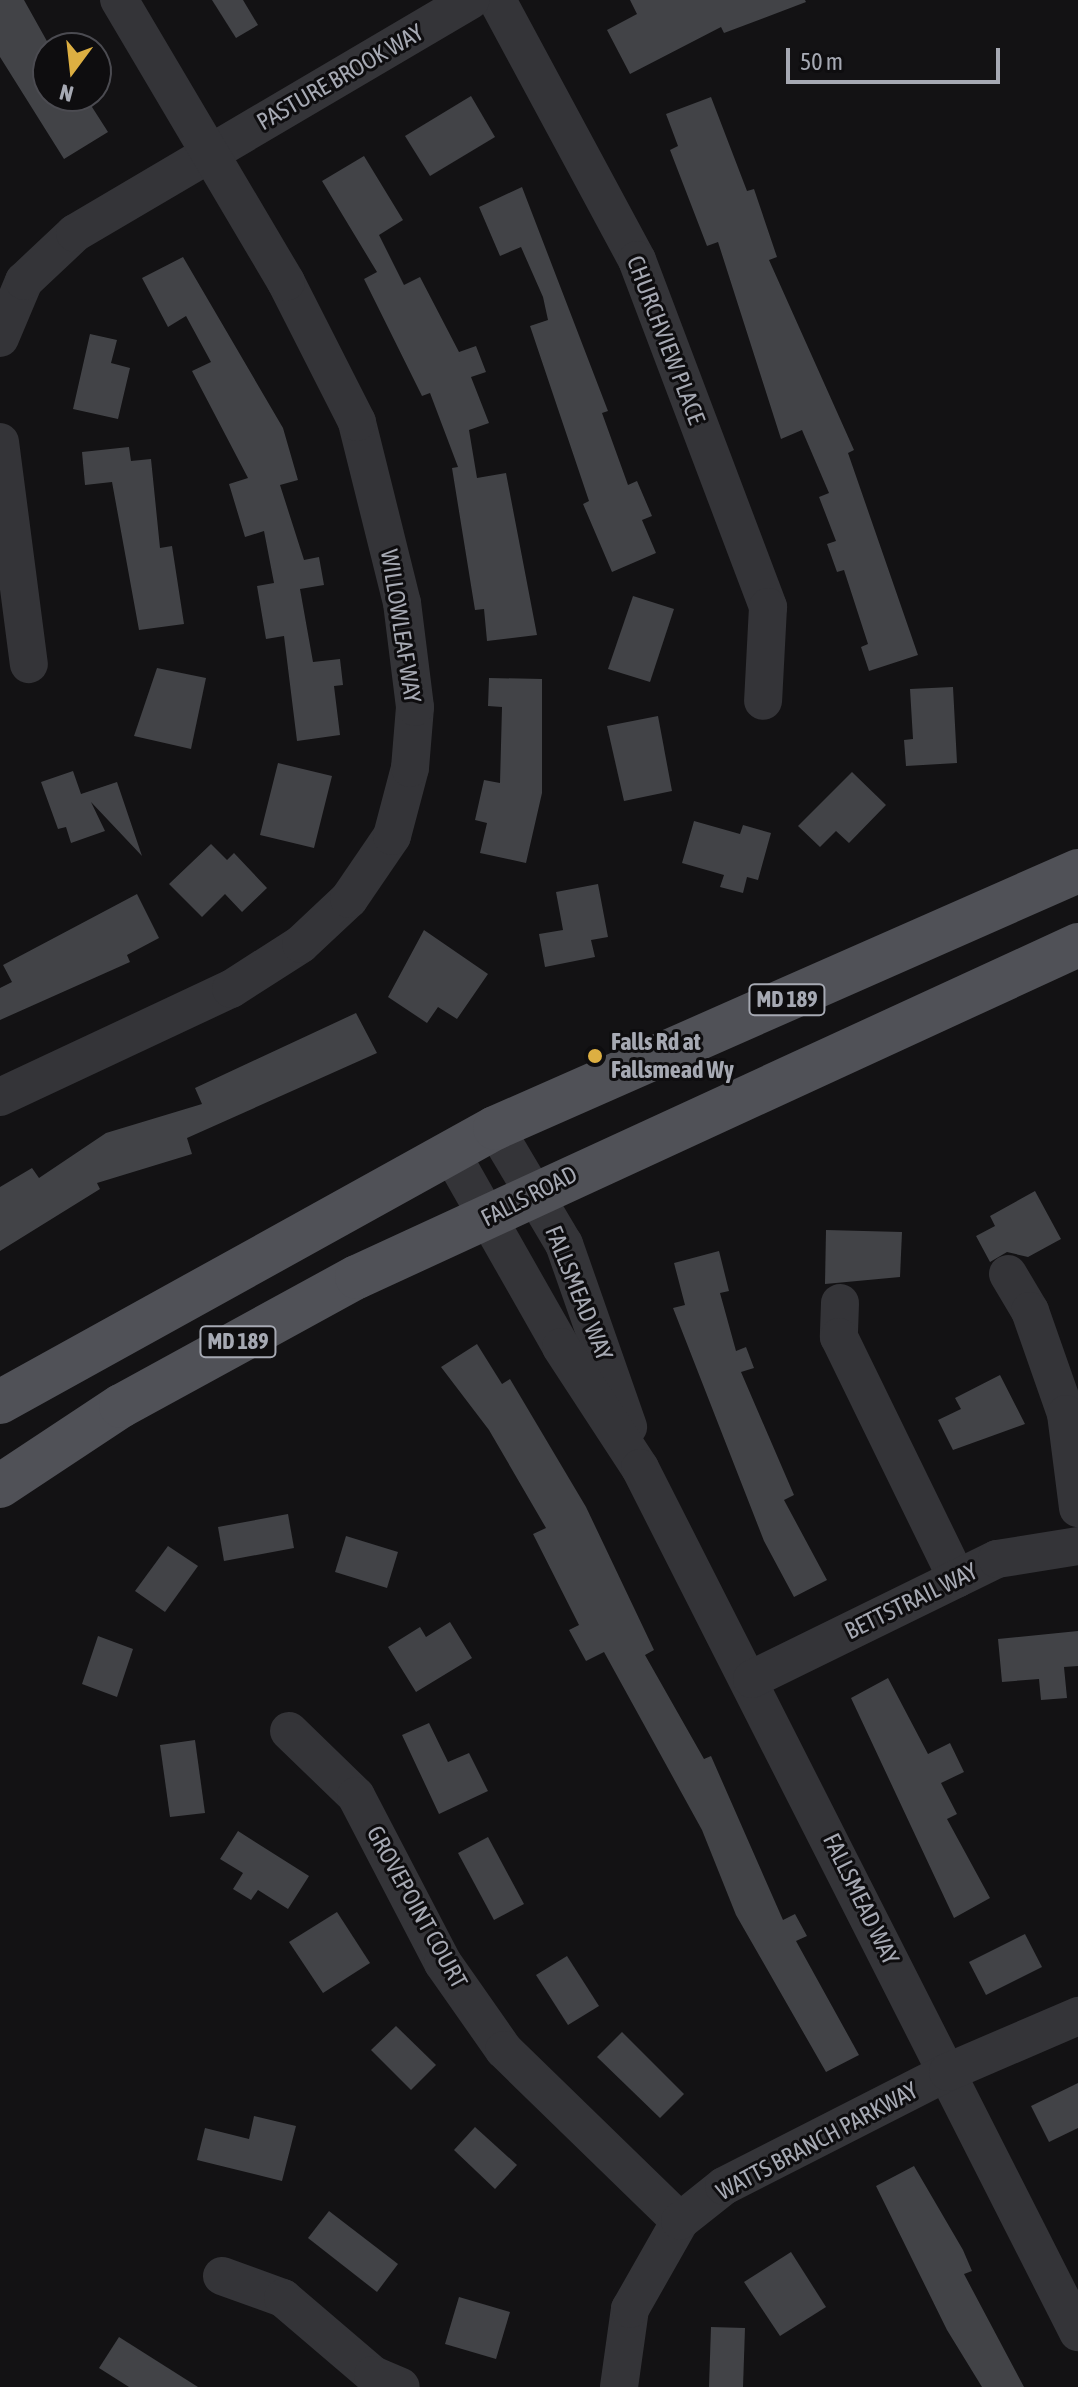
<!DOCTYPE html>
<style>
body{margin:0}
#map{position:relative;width:1078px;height:2387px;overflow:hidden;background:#131214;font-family:"Asap Condensed",sans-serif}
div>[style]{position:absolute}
.building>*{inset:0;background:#424347}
.minor>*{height:38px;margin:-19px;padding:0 19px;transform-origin:19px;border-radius:19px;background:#343438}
.major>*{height:44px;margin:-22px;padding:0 22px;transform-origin:22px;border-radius:22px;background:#505157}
.dots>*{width:22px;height:22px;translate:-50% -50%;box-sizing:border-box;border:4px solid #0e0d0f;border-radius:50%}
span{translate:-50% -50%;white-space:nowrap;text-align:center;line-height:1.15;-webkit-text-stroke:6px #0e0d0f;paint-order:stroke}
.shield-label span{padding:2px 6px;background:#0e0d0f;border:2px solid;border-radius:6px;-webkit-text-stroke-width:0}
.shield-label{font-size:22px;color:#a6a9b3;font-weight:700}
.street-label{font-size:24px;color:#a6a9b3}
.poi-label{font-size:24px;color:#a6a9b3;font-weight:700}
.left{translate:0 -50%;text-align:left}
.north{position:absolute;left:32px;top:32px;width:80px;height:80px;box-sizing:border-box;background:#0e0d0f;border:2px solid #4b4b51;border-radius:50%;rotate:195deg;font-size:22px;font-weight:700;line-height:32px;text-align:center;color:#a6a9b3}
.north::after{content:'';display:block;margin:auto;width:28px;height:36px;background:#ddaf42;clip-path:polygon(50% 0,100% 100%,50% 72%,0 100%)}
.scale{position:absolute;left:786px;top:48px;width:214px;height:36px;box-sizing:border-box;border:4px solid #a6a9b3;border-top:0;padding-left:10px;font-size:24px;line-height:28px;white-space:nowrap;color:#a6a9b3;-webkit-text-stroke:6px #0e0d0f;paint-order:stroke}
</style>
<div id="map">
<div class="building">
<div style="clip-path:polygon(0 0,24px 0,48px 43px,48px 96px,85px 96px,108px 132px,64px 159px,0 57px)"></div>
<div style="clip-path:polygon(212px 0,243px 0,258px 25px,236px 38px)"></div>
<div style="clip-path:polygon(630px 0,805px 0,806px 2px,724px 33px,721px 27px,630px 74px,607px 30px,637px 14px)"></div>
<div style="clip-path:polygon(471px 96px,495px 137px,430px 176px,405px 136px)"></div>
<div style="clip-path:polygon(711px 97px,747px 191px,754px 189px,777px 257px,769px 260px,854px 450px,848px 453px,918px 655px,869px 671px,861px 647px,868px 644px,844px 570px,837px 572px,827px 544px,836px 541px,819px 497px,829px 493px,802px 430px,781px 439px,718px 242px,707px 246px,670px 150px,678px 146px,666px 114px)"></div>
<div style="clip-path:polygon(364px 156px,403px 220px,379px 235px,404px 285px,420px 277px,459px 352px,476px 346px,486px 372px,471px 377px,489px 423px,469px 430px,477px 478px,506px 473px,537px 635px,487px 641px,484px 609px,475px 610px,452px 468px,458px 467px,430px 393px,422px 396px,364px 279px,377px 272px,322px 181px)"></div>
<div style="clip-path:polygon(522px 187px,608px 411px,602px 413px,628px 485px,637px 481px,652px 516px,642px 520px,656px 553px,612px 572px,583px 504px,589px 501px,530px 326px,548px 320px,543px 297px,521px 247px,500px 256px,479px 207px)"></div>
<div style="clip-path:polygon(183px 257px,283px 428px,298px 480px,280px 485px,304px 560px,319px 557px,324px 585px,300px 589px,313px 662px,340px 659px,343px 685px,334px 686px,340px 735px,297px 741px,284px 636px,266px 639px,257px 586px,274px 583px,264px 531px,245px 537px,229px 484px,248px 478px,192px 371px,211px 362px,186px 316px,168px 327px,142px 278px)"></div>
<div style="clip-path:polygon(90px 334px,117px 340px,111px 363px,130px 368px,118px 419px,73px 409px)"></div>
<div style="clip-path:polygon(129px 447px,131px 461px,151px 459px,160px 548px,172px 546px,184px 624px,139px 630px,112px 482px,85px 485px,82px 452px)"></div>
<div style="clip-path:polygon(633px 596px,674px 609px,650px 682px,608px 669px)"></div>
<div style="clip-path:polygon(157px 668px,206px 678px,191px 749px,134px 736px)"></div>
<div style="clip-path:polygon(489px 678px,542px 679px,542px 793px,526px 863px,480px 853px,487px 823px,475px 820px,484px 780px,500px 783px,502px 707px,488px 706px)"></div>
<div style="clip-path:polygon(953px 687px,957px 763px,906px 766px,904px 740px,913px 739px,910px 689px)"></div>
<div style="clip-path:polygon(658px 716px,672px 791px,624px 801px,607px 726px)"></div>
<div style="clip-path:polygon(278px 763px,332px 776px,314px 848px,260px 835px)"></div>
<div style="clip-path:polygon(73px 771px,81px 794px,117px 782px,142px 856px,91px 802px,105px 831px,71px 843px,66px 827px,58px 829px,41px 782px)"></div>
<div style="clip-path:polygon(852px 772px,886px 805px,849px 843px,836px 831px,820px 847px,798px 826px)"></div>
<div style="clip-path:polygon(694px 821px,740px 834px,743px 825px,771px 833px,758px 880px,747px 877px,743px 893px,720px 887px,724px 875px,682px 863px)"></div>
<div style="clip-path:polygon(211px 844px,227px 860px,234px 853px,267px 888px,242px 912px,225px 894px,202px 917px,169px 884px)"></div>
<div style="clip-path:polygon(598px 884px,608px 937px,591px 940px,595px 957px,545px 967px,539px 934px,563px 930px,556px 892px)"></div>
<div style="clip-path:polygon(137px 894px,159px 938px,127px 955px,130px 962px,0 1020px,0 988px,12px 982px,3px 965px)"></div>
<div style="clip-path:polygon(424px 930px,488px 974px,457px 1019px,438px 1007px,427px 1023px,388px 997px)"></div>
<div style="clip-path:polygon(356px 1013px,377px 1053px,187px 1138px,192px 1154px,97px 1183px,100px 1189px,0 1251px,0 1187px,32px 1168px,39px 1178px,106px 1133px,202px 1104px,195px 1088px)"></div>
<div style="clip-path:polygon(1035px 1191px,1061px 1239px,1028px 1257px,1007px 1252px,990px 1262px,976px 1236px,995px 1226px,990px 1216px)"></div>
<div style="clip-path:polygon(826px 1230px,902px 1232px,900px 1277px,825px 1284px)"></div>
<div style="clip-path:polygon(719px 1251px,729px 1291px,720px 1293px,736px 1351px,746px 1347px,754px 1368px,741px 1372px,794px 1495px,784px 1500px,827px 1580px,794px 1597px,764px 1541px,673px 1308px,685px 1305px,674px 1263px)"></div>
<div style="clip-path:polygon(477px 1344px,502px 1384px,510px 1379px,586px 1507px,654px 1650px,645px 1655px,704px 1759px,711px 1756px,783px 1920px,795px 1914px,807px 1936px,796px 1941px,859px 2055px,826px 2072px,736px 1915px,702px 1830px,604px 1652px,586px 1661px,569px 1630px,579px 1625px,533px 1534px,546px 1528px,489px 1430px,441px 1367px)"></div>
<div style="clip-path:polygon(1000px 1375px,1025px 1424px,953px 1450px,938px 1420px,961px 1409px,955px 1398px)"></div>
<div style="clip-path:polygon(288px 1514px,294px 1548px,224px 1561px,218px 1527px)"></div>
<div style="clip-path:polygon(346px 1536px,398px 1552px,387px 1588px,335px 1572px)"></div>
<div style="clip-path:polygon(168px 1546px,198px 1566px,165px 1612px,135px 1591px)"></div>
<div style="clip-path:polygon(450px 1622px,472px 1658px,416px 1692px,388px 1647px,420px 1627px,426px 1637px)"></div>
<div style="clip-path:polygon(1078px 1631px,1078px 1666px,1064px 1667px,1067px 1698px,1041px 1700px,1039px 1679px,1002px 1682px,998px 1639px)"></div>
<div style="clip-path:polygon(98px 1636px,133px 1649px,117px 1697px,82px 1684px)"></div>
<div style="clip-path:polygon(888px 1678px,928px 1754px,950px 1743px,964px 1772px,941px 1783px,957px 1814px,947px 1819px,990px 1898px,954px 1918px,851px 1698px)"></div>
<div style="clip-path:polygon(429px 1723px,448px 1762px,469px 1753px,488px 1791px,439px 1814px,402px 1735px)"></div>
<div style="clip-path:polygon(195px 1740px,205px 1813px,170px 1817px,160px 1745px)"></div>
<div style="clip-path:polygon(238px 1831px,309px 1876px,288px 1909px,258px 1890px,251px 1900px,233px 1889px,243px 1873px,220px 1859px)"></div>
<div style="clip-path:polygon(488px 1837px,524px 1904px,494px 1920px,458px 1853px)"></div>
<div style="clip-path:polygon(337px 1912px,370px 1963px,323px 1993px,289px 1942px)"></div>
<div style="clip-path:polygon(1025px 1934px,1042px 1967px,986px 1995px,969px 1962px)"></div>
<div style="clip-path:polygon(567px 1956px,599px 2006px,568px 2025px,536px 1975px)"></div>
<div style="clip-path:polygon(396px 2026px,436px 2065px,411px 2090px,371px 2050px)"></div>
<div style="clip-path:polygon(622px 2032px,684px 2094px,660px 2118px,597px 2057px)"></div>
<div style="clip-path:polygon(1078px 2083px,1078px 2128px,1049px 2142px,1031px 2106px)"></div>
<div style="clip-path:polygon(254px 2116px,296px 2126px,282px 2181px,197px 2160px,205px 2128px,249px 2139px)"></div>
<div style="clip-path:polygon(475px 2127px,517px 2165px,495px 2189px,454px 2150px)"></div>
<div style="clip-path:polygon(914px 2166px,963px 2250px,972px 2271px,964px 2274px,1024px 2387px,982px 2387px,947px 2330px,876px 2186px)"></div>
<div style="clip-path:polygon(329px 2211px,398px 2264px,377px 2292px,308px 2238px)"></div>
<div style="clip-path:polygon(791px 2252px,826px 2307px,780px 2336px,744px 2282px)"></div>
<div style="clip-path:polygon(459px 2297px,510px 2312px,496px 2359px,445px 2344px)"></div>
<div style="clip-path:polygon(711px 2327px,745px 2328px,743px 2387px,709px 2387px)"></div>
<div style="clip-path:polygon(119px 2337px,198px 2387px,129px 2387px,99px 2368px)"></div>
</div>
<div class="minor">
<div style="left:497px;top:0;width:295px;rotate:61.7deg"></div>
<div style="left:637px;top:260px;width:371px;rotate:69.3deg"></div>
<div style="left:768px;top:607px;width:94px;rotate:93deg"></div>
<div style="left:0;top:338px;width:62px;rotate:-67.2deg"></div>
<div style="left:24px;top:281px;width:70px;rotate:-43.3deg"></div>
<div style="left:75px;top:233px;width:459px;rotate:-30.5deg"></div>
<div style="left:0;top:442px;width:224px;rotate:82.6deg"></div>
<div style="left:0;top:1097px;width:255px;rotate:-25.1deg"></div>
<div style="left:231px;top:989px;width:83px;rotate:-32.7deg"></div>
<div style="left:301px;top:944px;width:66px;rotate:-43.2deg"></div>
<div style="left:349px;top:899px;width:76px;rotate:-55.7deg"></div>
<div style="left:392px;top:836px;width:70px;rotate:-75.2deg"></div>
<div style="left:410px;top:768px;width:61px;rotate:-85.3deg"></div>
<div style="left:415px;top:707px;width:105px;rotate:-97.1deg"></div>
<div style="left:402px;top:603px;width:187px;rotate:-104deg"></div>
<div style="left:357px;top:422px;width:157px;rotate:-116.9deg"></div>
<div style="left:286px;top:282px;width:328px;rotate:-120.6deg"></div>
<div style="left:495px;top:1128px;width:135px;rotate:59.3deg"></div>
<div style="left:564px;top:1244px;width:194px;rotate:70.7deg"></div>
<div style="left:451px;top:1153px;width:223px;rotate:60.4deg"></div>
<div style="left:561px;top:1347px;width:145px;rotate:56.9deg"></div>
<div style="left:640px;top:1468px;width:969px;rotate:63.12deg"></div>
<div style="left:1008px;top:1274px;width:43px;rotate:59.3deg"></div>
<div style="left:1030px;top:1311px;width:109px;rotate:70.7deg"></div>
<div style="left:1066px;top:1414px;width:95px;rotate:82.7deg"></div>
<div style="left:840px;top:1303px;width:34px;rotate:92deg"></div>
<div style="left:839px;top:1337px;width:269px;rotate:64deg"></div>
<div style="left:752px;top:1679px;width:273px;rotate:-26.1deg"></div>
<div style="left:997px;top:1559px;width:82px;rotate:-9.1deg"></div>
<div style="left:289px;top:1731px;width:93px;rotate:44.1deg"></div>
<div style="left:356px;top:1796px;width:188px;rotate:62.5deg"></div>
<div style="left:443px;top:1963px;width:106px;rotate:55deg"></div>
<div style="left:504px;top:2050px;width:245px;rotate:44.2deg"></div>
<div style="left:222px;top:2276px;width:65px;rotate:19.8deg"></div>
<div style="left:283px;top:2298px;width:118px;rotate:40.5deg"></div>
<div style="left:373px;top:2375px;width:30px;rotate:23deg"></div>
<div style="left:619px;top:2387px;width:79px;rotate:-82deg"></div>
<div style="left:630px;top:2309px;width:101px;rotate:-60.4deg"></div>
<div style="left:680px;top:2221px;width:56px;rotate:-38.5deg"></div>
<div style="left:724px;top:2186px;width:251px;rotate:-27deg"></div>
<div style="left:948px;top:2072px;width:142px;rotate:-23.3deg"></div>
</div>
<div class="major">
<div style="left:0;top:1402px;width:566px;rotate:-28.97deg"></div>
<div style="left:495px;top:1128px;width:637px;rotate:-23.79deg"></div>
<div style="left:0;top:1486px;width:145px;rotate:-33.5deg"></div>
<div style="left:121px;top:1406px;width:269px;rotate:-28.7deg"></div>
<div style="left:357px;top:1277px;width:794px;rotate:-24.72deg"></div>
</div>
<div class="dots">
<div style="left:595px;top:1056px;background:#ddaf42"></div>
</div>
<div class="shield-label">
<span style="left:787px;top:1000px">MD 189</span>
<span style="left:238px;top:1342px">MD 189</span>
</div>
<div class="street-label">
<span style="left:340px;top:77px;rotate:-30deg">PASTURE BROOK WAY</span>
<span style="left:666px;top:340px;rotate:69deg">CHURCHVIEW PLACE</span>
<span style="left:401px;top:626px;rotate:81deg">WILLOWLEAF WAY</span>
<span style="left:529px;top:1196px;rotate:-27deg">FALLS ROAD</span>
<span style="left:579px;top:1293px;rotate:68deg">FALLSMEAD WAY</span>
<span style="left:911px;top:1601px;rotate:-26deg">BETTSTRAIL WAY</span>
<span style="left:861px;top:1899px;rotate:64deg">FALLSMEAD WAY</span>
<span style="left:417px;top:1907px;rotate:61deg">GROVEPOINT COURT</span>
<span style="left:817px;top:2141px;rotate:-28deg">WATTS BRANCH PARKWAY</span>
</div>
<div class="poi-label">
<span class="left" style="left:611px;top:1056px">Falls Rd at<br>Fallsmead Wy</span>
</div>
<div class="north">N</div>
<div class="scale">50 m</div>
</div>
